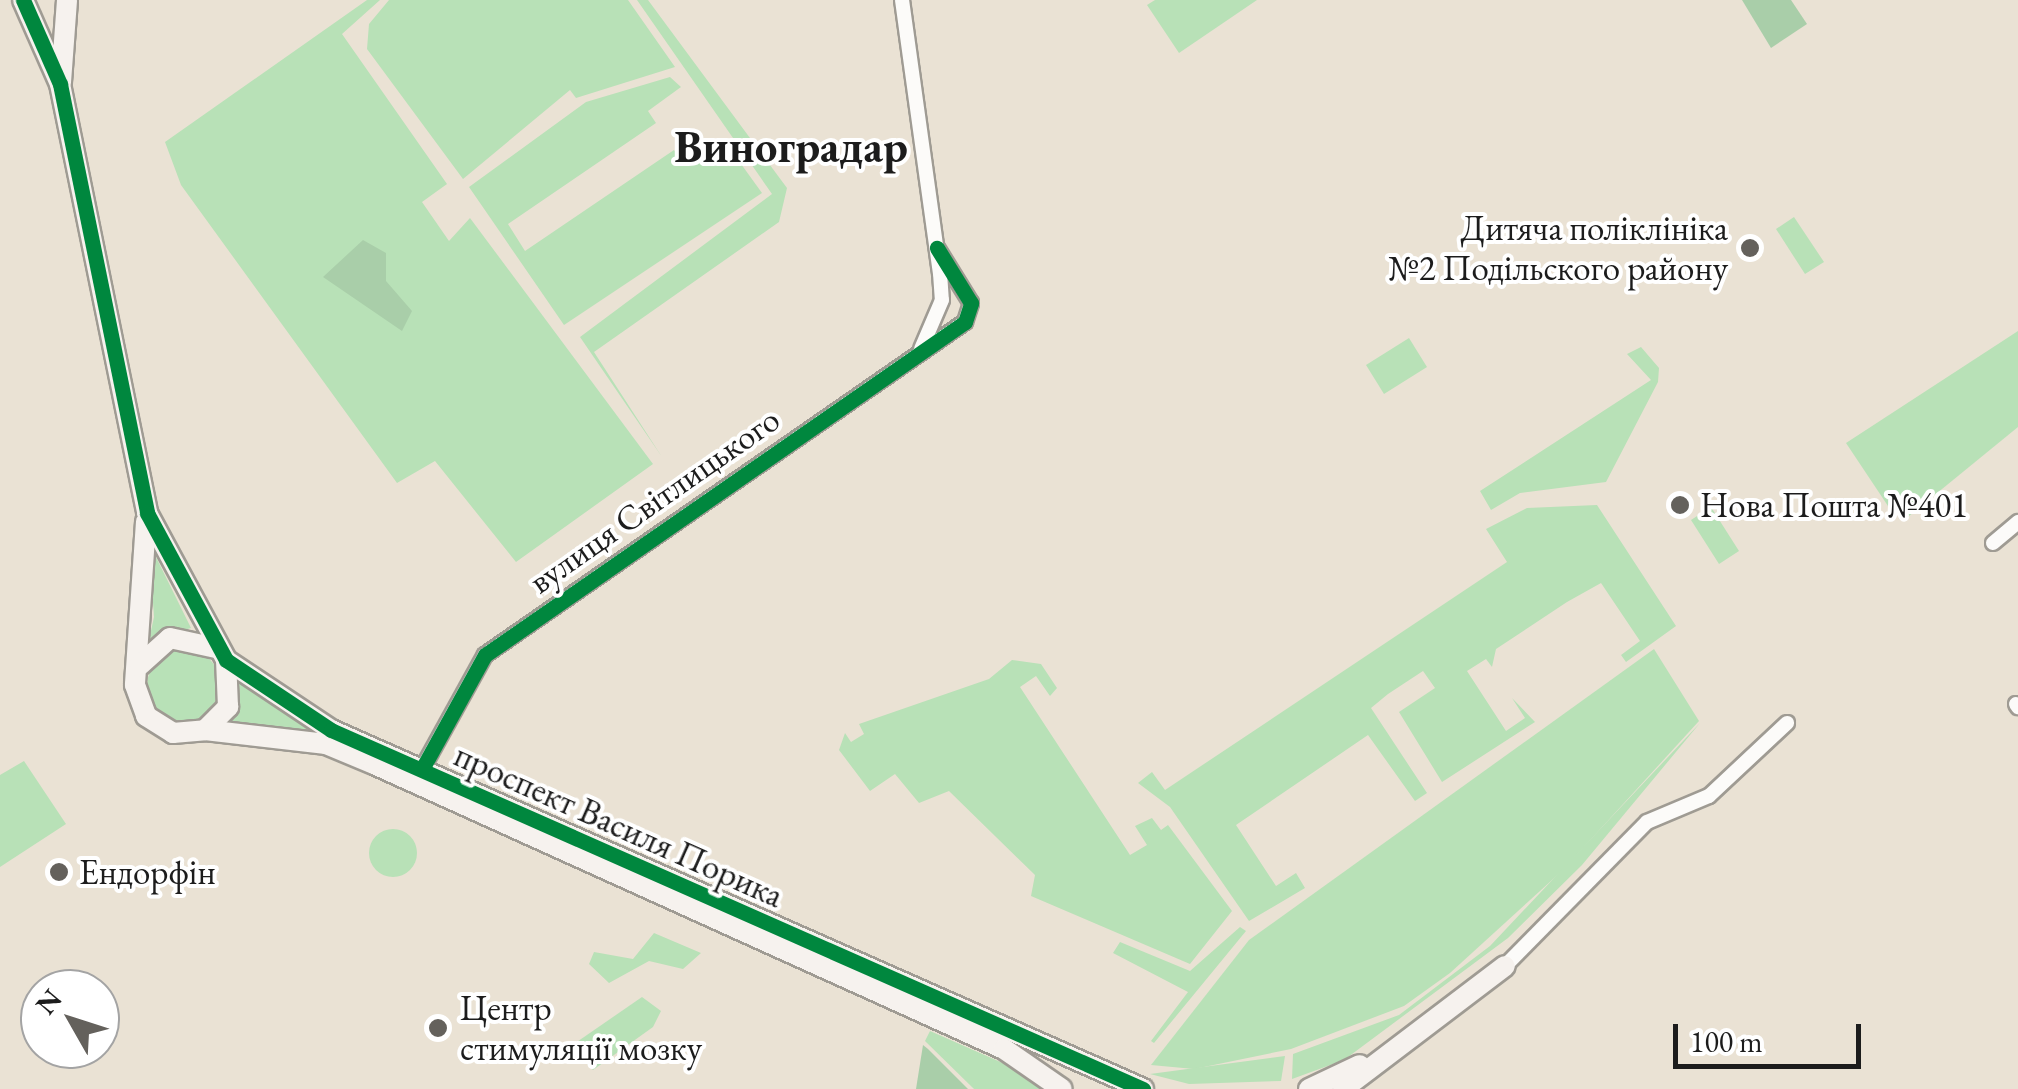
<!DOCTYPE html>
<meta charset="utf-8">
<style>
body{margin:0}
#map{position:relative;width:2018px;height:1089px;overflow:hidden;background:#eae2d4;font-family:"EB Garamond",serif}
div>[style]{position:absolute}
.green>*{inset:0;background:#b8e1b7}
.round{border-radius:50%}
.forest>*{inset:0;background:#a9cea9}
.roads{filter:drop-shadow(2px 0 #9f9b93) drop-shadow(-2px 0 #9f9b93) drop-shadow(0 2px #9f9b93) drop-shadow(0 -2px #9f9b93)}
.street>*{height:14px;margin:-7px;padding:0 7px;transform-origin:7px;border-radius:7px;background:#fcfbf9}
.secondary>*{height:20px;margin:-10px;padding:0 10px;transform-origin:10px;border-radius:10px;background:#f6f2ee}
.cycleway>*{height:15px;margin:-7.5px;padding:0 7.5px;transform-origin:7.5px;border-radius:7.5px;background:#00873e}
.dots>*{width:28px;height:28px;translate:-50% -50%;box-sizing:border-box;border:5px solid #fff;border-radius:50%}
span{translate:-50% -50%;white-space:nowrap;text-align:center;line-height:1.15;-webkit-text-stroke:8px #fff;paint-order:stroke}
.poi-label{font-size:35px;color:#1c1c1c}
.right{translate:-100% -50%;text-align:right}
.left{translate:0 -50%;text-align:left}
.street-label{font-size:35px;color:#1c1c1c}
.district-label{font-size:45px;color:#1c1c1c;font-weight:700}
.north{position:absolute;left:20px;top:969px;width:100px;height:100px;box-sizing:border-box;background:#fff;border:2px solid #a4a4a4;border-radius:50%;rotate:309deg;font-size:28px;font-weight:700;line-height:40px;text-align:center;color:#1c1c1c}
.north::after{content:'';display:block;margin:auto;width:35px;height:45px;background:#64615c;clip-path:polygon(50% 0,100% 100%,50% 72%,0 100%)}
.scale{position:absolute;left:1673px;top:1024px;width:188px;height:45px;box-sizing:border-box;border:5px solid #1c1c1c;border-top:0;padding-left:12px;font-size:30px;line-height:35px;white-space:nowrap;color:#1c1c1c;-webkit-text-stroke:8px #fff;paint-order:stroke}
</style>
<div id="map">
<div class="green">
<div style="clip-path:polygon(367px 0,380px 0,342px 34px,447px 184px,422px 202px,449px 241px,470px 218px,653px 464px,516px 562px,435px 461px,397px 483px,181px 185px,165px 142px)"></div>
<div style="clip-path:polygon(389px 0,628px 0,675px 67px,576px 98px,570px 90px,463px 179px,367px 49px,369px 24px)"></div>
<div style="clip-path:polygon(637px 0,648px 0,787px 188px,779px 222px,594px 352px,662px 457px,580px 337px,772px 194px)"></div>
<div style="clip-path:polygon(1155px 0,1257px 0,1179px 53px,1147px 5px)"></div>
<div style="clip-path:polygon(670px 77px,681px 87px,648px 111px,656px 123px,508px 224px,525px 251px,674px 150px,682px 161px,723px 139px,762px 193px,564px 325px,469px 187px,586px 102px)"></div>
<div style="clip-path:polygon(1794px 217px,1824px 262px,1805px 274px,1776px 229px)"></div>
<div style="clip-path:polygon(2018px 331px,2018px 427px,1909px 516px,1888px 506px,1846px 443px)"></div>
<div style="clip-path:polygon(1409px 338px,1427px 367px,1384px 394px,1366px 365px)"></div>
<div style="clip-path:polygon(1641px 347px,1659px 368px,1658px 382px,1606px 482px,1520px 493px,1491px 510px,1480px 491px,1651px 380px,1627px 354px)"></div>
<div style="clip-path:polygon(1597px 505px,1676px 626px,1626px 662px,1621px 655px,1640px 641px,1601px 583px,1567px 602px,1496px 649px,1492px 667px,1486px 659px,1467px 671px,1506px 731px,1525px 718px,1512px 698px,1535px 722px,1442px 782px,1399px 712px,1435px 688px,1423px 671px,1388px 694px,1371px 708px,1427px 793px,1415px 801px,1368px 735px,1236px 825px,1276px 886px,1296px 873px,1305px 888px,1249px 921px,1170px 807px,1138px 783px,1152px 772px,1165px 790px,1507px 562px,1486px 529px,1527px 508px)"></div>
<div style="clip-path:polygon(1711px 507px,1739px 551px,1719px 564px,1691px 520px)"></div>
<div style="clip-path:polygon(149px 543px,191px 628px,149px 640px,154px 617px)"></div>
<div class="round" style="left:147px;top:649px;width:74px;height:74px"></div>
<div style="clip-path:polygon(1654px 649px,1699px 721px,1562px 871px,1450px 973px,1404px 1006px,1291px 1049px,1194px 1069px,1151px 1065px,1249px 940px)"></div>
<div style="clip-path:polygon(1012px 660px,1041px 664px,1057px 688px,1050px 696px,1036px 676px,1020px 687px,1130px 855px,1147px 845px,1135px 826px,1152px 818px,1161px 830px,1168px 825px,1232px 911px,1190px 964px,1031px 896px,1035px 875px,949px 791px,919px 803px,895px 774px,870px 791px,839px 750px,845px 733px,851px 742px,864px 734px,859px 724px,989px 679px)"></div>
<div style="clip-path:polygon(239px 682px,332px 740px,227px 726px,240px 705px)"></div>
<div style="clip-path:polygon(1700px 723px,1582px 865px,1508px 938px,1344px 1060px,1292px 1079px,1293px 1054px,1399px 1015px,1490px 946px)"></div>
<div style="clip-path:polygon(24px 761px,66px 824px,0 867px,0 775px)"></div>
<div class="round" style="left:369px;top:829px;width:48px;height:48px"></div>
<div style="clip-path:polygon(1240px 927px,1246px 931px,1154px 1043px,1151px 1041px,1188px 992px,1113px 953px,1120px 942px,1190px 971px)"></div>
<div style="clip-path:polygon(654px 933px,701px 953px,683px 969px,649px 961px,609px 983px,589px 964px,594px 952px,633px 959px)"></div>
<div style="clip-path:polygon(642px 997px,661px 1011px,653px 1027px,593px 1070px,571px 1046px)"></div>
<div style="clip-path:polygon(930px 1031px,1023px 1072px,1045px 1089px,974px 1089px,925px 1041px)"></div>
<div style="clip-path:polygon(1285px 1056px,1281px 1081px,1189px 1084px,1150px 1074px)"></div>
</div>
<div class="forest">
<div style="clip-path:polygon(1742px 0,1791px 0,1807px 24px,1771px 48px)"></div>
<div style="clip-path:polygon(363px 240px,386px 253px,386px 281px,412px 311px,402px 331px,323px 277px)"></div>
<div style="clip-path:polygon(923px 1045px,928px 1049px,968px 1089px,916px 1089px)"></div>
</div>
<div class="roads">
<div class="street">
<div style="left:902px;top:0;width:276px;rotate:82.1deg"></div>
<div style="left:940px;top:273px;width:27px;rotate:86deg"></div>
<div style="left:942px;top:300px;width:53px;rotate:113.2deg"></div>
<div style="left:1993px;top:543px;width:33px;rotate:-40deg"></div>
<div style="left:2016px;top:704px;width:4px;rotate:56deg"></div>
<div style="left:422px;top:769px;width:130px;rotate:-61.1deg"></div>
<div style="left:485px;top:655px;width:584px;rotate:-34.75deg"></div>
<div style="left:965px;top:322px;width:20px;rotate:-72deg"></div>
<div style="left:971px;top:303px;width:65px;rotate:-121.7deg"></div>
<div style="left:1505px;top:966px;width:202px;rotate:-45.4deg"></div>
<div style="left:1647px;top:822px;width:67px;rotate:-22.8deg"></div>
<div style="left:1709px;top:796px;width:107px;rotate:-43.1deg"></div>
</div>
<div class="secondary">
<div style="left:23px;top:0;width:92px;rotate:66.2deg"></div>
<div style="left:60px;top:84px;width:438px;rotate:78.5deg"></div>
<div style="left:147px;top:513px;width:167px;rotate:61.7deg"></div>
<div style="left:226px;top:660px;width:126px;rotate:33.7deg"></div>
<div style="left:331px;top:730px;width:888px;rotate:23.85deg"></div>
<div style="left:61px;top:82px;width:82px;rotate:-85.8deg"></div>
<div style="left:146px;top:522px;width:163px;rotate:93.9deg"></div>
<div style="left:135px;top:685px;width:33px;rotate:70deg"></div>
<div style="left:146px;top:716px;width:32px;rotate:32deg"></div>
<div style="left:173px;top:733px;width:32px;rotate:-5deg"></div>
<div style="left:205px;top:730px;width:33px;rotate:-45deg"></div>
<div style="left:228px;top:707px;width:47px;rotate:-92.4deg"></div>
<div style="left:140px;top:665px;width:40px;rotate:-42deg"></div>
<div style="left:170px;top:638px;width:47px;rotate:12.3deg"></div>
<div style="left:205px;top:730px;width:122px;rotate:6.6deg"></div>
<div style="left:326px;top:744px;width:52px;rotate:22.6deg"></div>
<div style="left:374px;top:764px;width:691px;rotate:24.34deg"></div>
<div style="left:1004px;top:1049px;width:70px;rotate:34.6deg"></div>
<div style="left:1309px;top:1089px;width:56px;rotate:-25.2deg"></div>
<div style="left:1343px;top:1089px;width:203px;rotate:-37.2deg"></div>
</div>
</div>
<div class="cycleway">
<div style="left:23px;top:0;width:92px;rotate:66.2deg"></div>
<div style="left:60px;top:84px;width:438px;rotate:78.5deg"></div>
<div style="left:147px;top:513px;width:167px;rotate:61.7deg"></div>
<div style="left:226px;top:660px;width:126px;rotate:33.7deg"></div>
<div style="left:331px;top:730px;width:888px;rotate:23.85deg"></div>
<div style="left:422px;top:769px;width:130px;rotate:-61.1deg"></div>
<div style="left:485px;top:655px;width:584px;rotate:-34.75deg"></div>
<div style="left:965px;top:322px;width:20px;rotate:-72deg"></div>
<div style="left:971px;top:303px;width:65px;rotate:-121.7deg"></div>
</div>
<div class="dots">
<div style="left:1750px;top:248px;background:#64615c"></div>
<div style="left:1680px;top:505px;background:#64615c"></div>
<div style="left:59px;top:872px;background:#64615c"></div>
<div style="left:438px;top:1028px;background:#64615c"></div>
</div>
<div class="poi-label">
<span class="right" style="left:1728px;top:248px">Дитяча поліклініка<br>№2 Подільского району</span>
<span class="left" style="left:1700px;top:505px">Нова Пошта №401</span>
<span class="left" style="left:79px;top:872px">Ендорфін</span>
<span class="left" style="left:460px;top:1028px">Центр<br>стимуляції мозку</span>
</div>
<div class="street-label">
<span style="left:654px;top:500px;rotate:-35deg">вулиця Світлицького</span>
<span style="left:619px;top:825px;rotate:24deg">проспект Василя Порика</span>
</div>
<div class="district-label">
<span style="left:791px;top:147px">Виноградар</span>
</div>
<div class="north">N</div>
<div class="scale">100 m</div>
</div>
